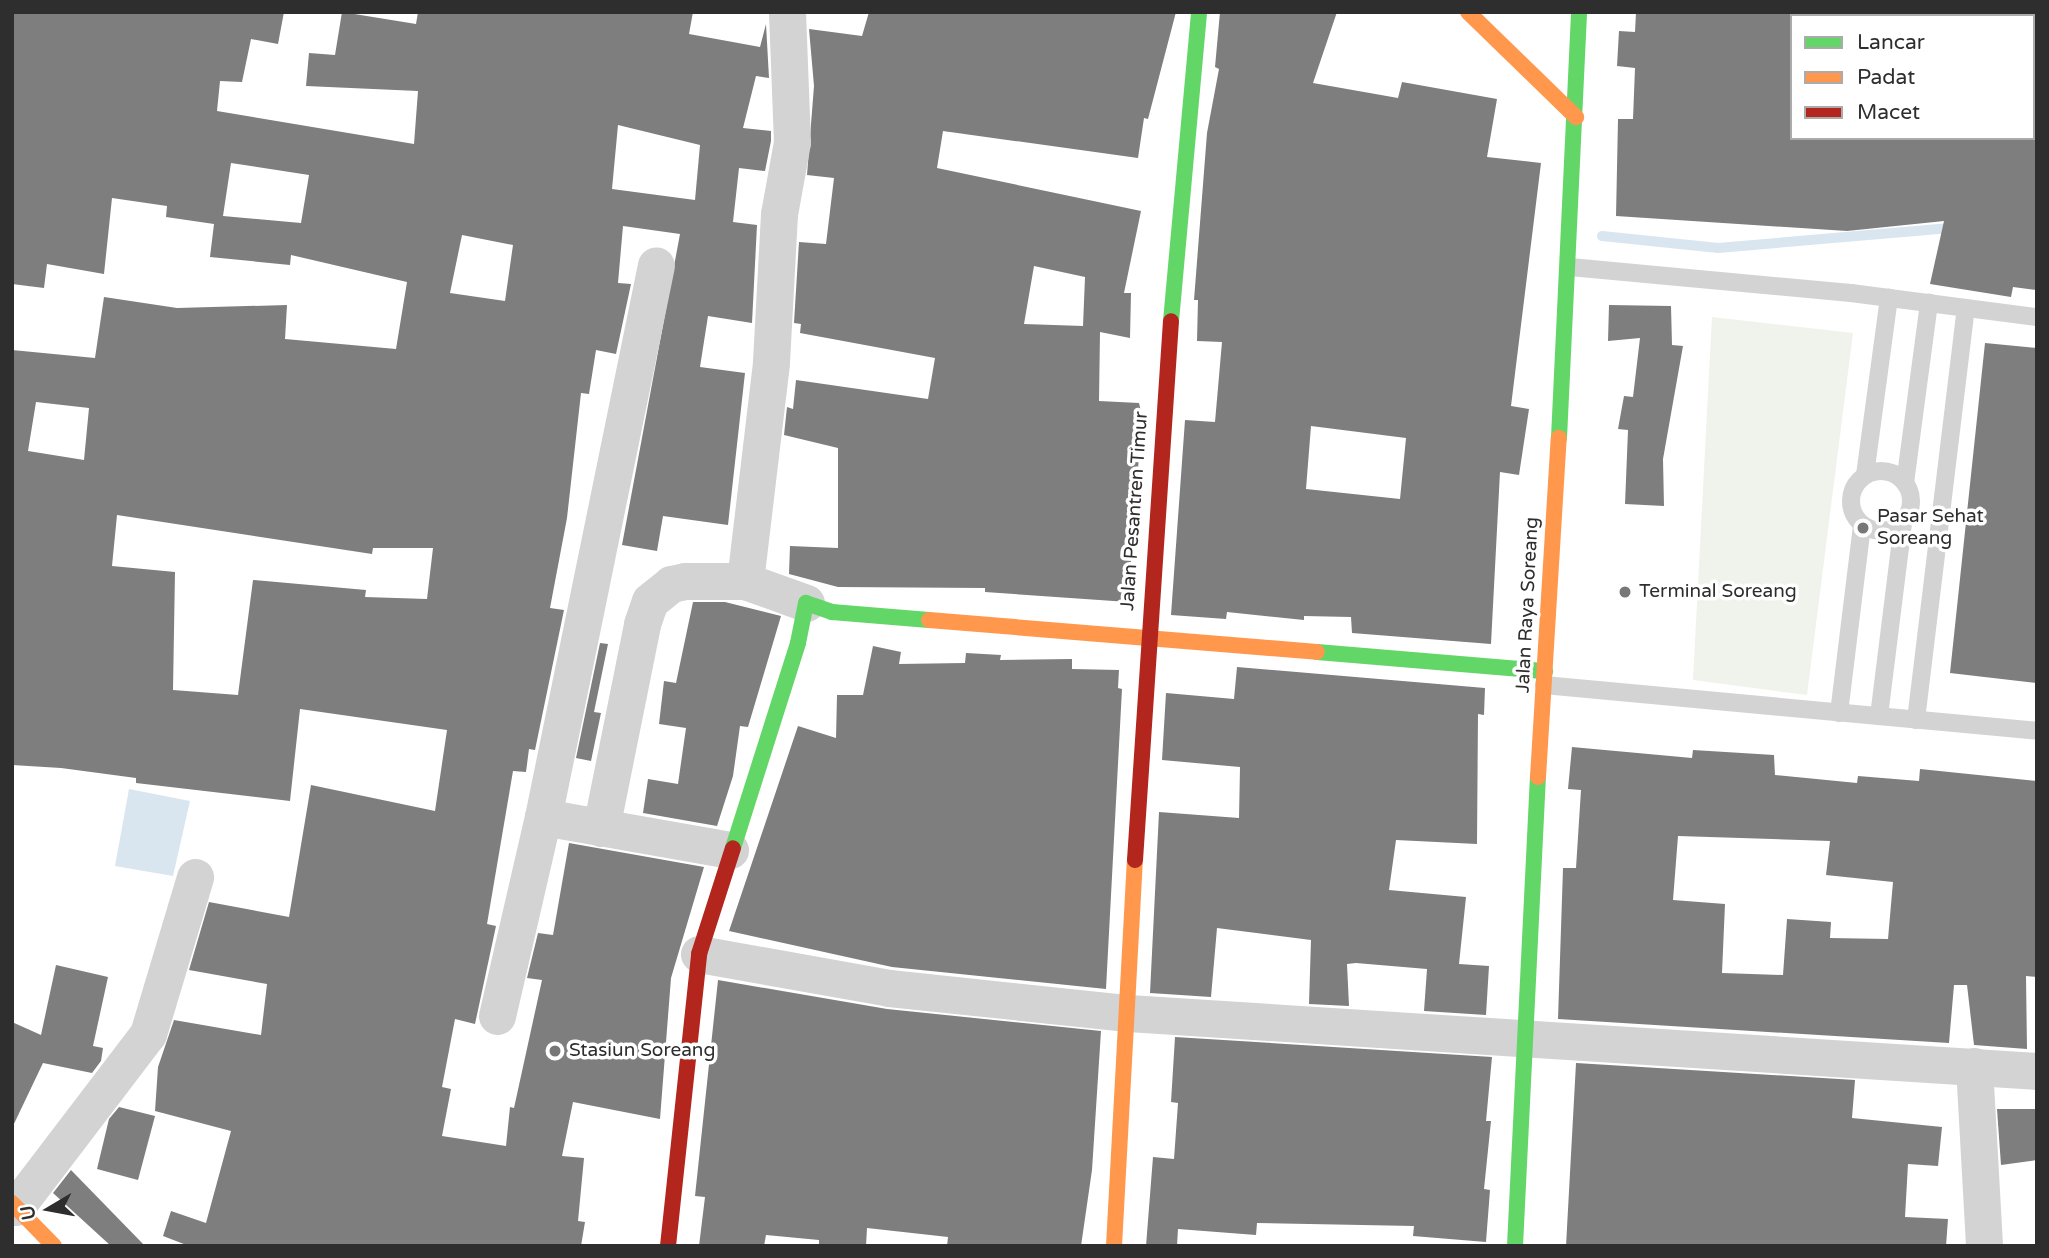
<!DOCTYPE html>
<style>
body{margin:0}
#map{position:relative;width:2049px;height:1258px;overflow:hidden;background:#fff;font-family:"Varela Round",sans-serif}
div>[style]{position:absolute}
.green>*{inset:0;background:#f0f3ec}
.water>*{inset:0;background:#d9e6f0}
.stream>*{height:10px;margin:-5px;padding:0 5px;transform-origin:5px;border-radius:5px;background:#d9e6f0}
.building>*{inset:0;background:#7e7e7e}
.lane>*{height:18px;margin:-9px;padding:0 9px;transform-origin:9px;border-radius:9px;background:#d3d3d3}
.lane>.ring{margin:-9px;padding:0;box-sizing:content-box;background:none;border:18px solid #d3d3d3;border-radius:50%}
.street>*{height:37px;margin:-18.5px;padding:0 18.5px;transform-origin:18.5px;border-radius:18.5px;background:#d3d3d3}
.fast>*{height:16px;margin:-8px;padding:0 8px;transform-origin:8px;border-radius:8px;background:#63d668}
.slow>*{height:16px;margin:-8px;padding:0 8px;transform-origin:8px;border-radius:8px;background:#ff974d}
.jam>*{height:16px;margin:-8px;padding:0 8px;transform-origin:8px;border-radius:8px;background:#b3261e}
.dots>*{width:19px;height:19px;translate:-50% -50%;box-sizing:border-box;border:4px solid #fff;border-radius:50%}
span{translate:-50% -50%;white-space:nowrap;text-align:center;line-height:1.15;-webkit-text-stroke:7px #fff;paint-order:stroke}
.street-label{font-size:19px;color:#2e2e2e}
.poi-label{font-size:19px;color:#2e2e2e}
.left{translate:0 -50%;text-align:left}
.frame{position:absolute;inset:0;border:14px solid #2e2e2e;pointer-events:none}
.legend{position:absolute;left:1790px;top:14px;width:245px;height:126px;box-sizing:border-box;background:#fff;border:2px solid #ababab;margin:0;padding:9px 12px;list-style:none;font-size:21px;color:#2e2e2e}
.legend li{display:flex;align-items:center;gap:14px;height:35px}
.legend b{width:35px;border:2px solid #ababab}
.north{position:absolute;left:14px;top:1174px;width:70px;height:70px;-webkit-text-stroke:5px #fff;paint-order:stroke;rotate:260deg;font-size:19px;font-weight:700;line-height:28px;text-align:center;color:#2e2e2e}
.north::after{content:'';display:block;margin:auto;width:24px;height:32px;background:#2e2e2e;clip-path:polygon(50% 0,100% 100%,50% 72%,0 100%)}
</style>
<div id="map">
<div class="green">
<div style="clip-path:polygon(1712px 317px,1853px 333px,1807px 695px,1693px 680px)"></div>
</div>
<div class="water">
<div style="clip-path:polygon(129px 789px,190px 801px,173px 876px,115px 866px)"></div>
</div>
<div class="stream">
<div style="left:1602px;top:236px;width:117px;rotate:5.9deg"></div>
<div style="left:1718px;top:248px;width:236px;rotate:-4.9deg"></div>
</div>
<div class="building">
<div style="clip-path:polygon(evenodd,12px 12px,284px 12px,278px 44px,251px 39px,242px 82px,220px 81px,217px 111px,414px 144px,418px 91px,306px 86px,309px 53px,335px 55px,342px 12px,416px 24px,418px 12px,693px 12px,689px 34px,760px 47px,766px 24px,769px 78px,756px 76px,743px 128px,771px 131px,771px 141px,765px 171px,739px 168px,733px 222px,757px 225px,752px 323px,708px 316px,700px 367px,745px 373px,728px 525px,663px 516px,657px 551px,622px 545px,680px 234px,623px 226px,618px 283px,631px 284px,616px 354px,596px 350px,589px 394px,581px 393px,567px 518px,550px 608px,564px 610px,535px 750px,529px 749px,526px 772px,513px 771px,487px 924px,496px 926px,475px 1024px,455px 1019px,442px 1087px,451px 1089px,442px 1136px,506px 1146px,510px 1107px,514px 1108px,542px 980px,527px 978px,538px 933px,553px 935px,569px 843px,704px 867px,671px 978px,660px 1119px,573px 1102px,562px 1156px,584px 1158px,578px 1221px,585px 1222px,581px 1246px,189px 1246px,163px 1236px,171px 1211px,206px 1223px,231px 1131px,155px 1111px,158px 1067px,174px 1020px,261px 1035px,267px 984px,189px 970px,209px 902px,289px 917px,311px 785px,435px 811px,447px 730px,300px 709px,290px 801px,136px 783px,136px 778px,61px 768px,12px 765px,12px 350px,95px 358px,104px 297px,177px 308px,287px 305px,285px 339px,396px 349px,407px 282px,291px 255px,290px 265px,210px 257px,214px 224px,166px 217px,167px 206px,112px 198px,104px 274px,47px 264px,44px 288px,12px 284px,12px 12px,618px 125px,700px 145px,695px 200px,612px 189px,618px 125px,12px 12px,231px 163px,309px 175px,301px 223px,223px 216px,231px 163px,12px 12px,462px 235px,513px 245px,505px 301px,450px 293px,462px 235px,12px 12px,36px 402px,89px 408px,84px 460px,28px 451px,36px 402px,12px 12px,117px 515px,372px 554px,373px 548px,433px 548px,427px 599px,365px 597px,366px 590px,253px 580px,238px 695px,173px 690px,175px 572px,112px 566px,117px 515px)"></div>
<div style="clip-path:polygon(evenodd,869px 12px,1176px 12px,1148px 119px,1144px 118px,1138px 158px,943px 131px,937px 168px,1141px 211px,1124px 293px,1131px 293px,1130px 338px,1100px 332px,1099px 401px,1139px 403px,1142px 416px,1128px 602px,985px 592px,985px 588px,838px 587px,789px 574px,790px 546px,838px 548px,838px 448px,784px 435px,787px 407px,793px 409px,796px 380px,928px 399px,935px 358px,800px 333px,801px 324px,794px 323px,799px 242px,826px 244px,834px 178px,807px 175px,814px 86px,809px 29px,862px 36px,869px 12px,1034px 266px,1085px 277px,1083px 326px,1024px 324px,1034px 266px)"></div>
<div style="clip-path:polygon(evenodd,1220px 12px,1337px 12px,1313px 83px,1398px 98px,1402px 82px,1497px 99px,1487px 157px,1541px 163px,1511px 406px,1529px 409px,1519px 475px,1500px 472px,1491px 644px,1352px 633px,1351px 617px,1304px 616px,1304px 620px,1227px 612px,1226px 619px,1171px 615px,1185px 420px,1215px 422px,1222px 342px,1197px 341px,1198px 300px,1194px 300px,1207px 133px,1219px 69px,1215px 67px,1220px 12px,1311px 426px,1406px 438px,1400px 499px,1306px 489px,1311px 426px)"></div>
<div style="clip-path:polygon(1636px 12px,1792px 12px,1792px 138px,2037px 140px,2037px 290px,2013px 287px,2011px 297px,1930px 284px,1944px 221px,1847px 231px,1616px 216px,1618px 119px,1633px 119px,1635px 68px,1617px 66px,1619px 31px,1635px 32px)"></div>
<div style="clip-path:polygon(1609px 305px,1671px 306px,1672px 345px,1683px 346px,1663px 459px,1664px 506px,1625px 504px,1628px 430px,1618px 429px,1624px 396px,1633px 397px,1640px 338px,1608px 341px)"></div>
<div style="clip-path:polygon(1985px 343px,2037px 348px,2037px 683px,1950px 673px)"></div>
<div style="clip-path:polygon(693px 602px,725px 602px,781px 616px,748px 727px,740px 726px,733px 776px,717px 826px,643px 813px,648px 779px,678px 784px,686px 728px,659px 724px,664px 681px,676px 683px)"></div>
<div style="clip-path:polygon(600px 643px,608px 644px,594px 712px,601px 713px,591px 761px,576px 758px)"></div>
<div style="clip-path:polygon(873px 646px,901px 652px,899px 664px,965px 663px,966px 653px,1001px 655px,1000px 660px,1072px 659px,1072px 669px,1119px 670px,1118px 688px,1122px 689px,1106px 989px,892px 967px,729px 931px,798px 726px,836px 738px,837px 695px,863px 695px)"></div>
<div style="clip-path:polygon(1237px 667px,1485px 688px,1484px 715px,1478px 714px,1477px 844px,1396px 840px,1389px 890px,1466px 897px,1459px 964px,1489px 966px,1486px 1015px,1424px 1011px,1427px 969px,1356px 963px,1347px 964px,1349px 1006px,1309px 1004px,1311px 940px,1217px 928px,1211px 997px,1150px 993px,1159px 812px,1239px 818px,1240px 767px,1162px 760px,1166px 693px,1234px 699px)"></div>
<div style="clip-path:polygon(evenodd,1572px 747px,1692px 758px,1693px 750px,1774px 755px,1775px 775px,1857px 783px,1858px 776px,1919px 781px,1920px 769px,2037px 781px,2037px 977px,2026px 976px,2027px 1049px,1974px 1045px,1967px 985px,1954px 985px,1949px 1043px,1558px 1019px,1563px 868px,1576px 868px,1581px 790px,1568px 789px,1572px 747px,1678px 836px,1830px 841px,1826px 875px,1893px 882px,1888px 939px,1830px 938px,1831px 922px,1787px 919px,1783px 975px,1722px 973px,1725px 904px,1673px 900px,1678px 836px)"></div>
<div style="clip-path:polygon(56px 965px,108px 977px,93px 1046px,103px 1048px,101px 1061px,92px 1073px,43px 1063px,12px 1128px,12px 1022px,41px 1035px)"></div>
<div style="clip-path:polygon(718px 980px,887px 1009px,1101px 1031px,1092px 1170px,1081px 1246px,947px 1246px,948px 1237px,867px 1228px,866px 1246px,819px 1246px,819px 1240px,766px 1235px,764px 1246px,699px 1246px,705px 1197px,695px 1196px)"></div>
<div style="clip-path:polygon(1175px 1037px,1492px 1057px,1486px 1121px,1491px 1121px,1484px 1189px,1490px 1190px,1486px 1242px,1413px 1236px,1414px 1226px,1257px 1223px,1256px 1235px,1178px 1229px,1177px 1246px,1146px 1246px,1153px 1157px,1174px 1159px,1178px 1103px,1171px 1102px)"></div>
<div style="clip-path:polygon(1576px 1063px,1855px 1080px,1852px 1118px,1942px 1127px,1938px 1166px,1908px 1164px,1905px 1217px,1948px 1219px,1946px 1246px,1566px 1246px)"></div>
<div style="clip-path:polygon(119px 1107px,155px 1116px,138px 1180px,97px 1169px,109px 1119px)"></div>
<div style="clip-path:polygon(1997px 1109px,2037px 1109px,2037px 1160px,2001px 1165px)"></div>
<div style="clip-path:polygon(71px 1170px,145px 1246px,111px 1246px,53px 1193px)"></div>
</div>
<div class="lane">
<div style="left:1570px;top:267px;width:282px;rotate:5.3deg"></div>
<div style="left:1851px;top:293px;width:188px;rotate:7.4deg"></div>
<div class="ring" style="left:1851px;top:471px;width:42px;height:42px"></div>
<div style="left:1865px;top:475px;width:179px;rotate:-82.3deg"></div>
<div style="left:1905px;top:483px;width:182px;rotate:-82.4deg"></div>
<div style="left:1544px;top:685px;width:495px;rotate:5.3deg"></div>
<div style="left:1839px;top:713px;width:188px;rotate:-83deg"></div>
<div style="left:1879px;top:716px;width:194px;rotate:-82.9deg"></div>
<div style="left:1916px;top:720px;width:415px;rotate:-83.1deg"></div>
</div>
<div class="street">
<div style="left:787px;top:12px;width:130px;rotate:87.8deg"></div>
<div style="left:792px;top:142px;width:73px;rotate:100.2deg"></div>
<div style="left:779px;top:214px;width:149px;rotate:93.1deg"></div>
<div style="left:771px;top:363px;width:220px;rotate:96.8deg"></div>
<div style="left:745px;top:581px;width:65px;rotate:19.8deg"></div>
<div style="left:2006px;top:16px;width:4px;rotate:-76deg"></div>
<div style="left:2033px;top:114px;width:4px"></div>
<div style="left:543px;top:817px;width:190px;rotate:10deg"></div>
<div style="left:601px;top:828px;width:208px;rotate:-78.6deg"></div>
<div style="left:642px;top:624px;width:24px;rotate:-71deg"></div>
<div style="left:650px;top:601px;width:27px;rotate:-39deg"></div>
<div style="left:671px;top:584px;width:14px;rotate:-12deg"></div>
<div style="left:685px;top:581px;width:60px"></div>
<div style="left:699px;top:954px;width:193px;rotate:10.1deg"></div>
<div style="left:889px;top:988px;width:240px;rotate:6deg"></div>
<div style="left:1128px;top:1013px;width:911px;rotate:3.65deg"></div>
<div style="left:497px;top:1016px;width:204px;rotate:-77deg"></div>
<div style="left:543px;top:817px;width:563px;rotate:-78.43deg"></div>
<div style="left:1974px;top:1066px;width:180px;rotate:86.8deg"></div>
<div style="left:16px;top:1207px;width:218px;rotate:-52.7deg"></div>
<div style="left:148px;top:1034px;width:164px;rotate:-73.3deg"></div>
</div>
<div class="fast">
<div style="left:1171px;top:321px;width:310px;rotate:-84.8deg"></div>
<div style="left:1559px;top:438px;width:426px;rotate:-87.3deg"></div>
<div style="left:1317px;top:652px;width:229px;rotate:4.8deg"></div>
<div style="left:733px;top:848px;width:215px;rotate:-72.4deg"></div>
<div style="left:798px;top:643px;width:41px;rotate:-78.7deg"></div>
<div style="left:806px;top:603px;width:28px;rotate:19deg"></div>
<div style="left:832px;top:612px;width:97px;rotate:4.7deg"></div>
<div style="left:1515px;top:1246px;width:470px;rotate:-87.2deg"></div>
</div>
<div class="slow">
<div style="left:1468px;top:12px;width:151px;rotate:44.2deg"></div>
<div style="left:929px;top:620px;width:389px;rotate:4.7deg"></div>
<div style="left:1538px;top:777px;width:340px;rotate:-86.5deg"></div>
<div style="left:12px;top:1203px;width:60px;rotate:45.7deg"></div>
<div style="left:1114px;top:1246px;width:387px;rotate:-86.9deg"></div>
</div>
<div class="jam">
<div style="left:1135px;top:860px;width:540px;rotate:-86.18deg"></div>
<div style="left:668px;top:1246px;width:294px;rotate:-83.9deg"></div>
<div style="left:699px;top:954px;width:111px;rotate:-72.2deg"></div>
</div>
<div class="dots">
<div style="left:1863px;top:528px;background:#777"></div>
<div style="left:1625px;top:592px;background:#777"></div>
<div style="left:555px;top:1051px;background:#777"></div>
</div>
<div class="street-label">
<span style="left:1135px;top:511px;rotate:-86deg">Jalan Pesantren Timur</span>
<span style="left:1528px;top:605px;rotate:-87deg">Jalan Raya Soreang</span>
</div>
<div class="poi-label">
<span class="left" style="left:1877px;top:528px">Pasar Sehat<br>Soreang</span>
<span class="left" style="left:1639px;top:592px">Terminal Soreang</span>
<span class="left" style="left:569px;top:1051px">Stasiun Soreang</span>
</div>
<div class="frame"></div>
<ul class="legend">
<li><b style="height:9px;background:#63d668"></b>Lancar</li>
<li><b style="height:9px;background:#ff974d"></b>Padat</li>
<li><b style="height:9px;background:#b3261e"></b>Macet</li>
</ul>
<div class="north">U</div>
</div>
